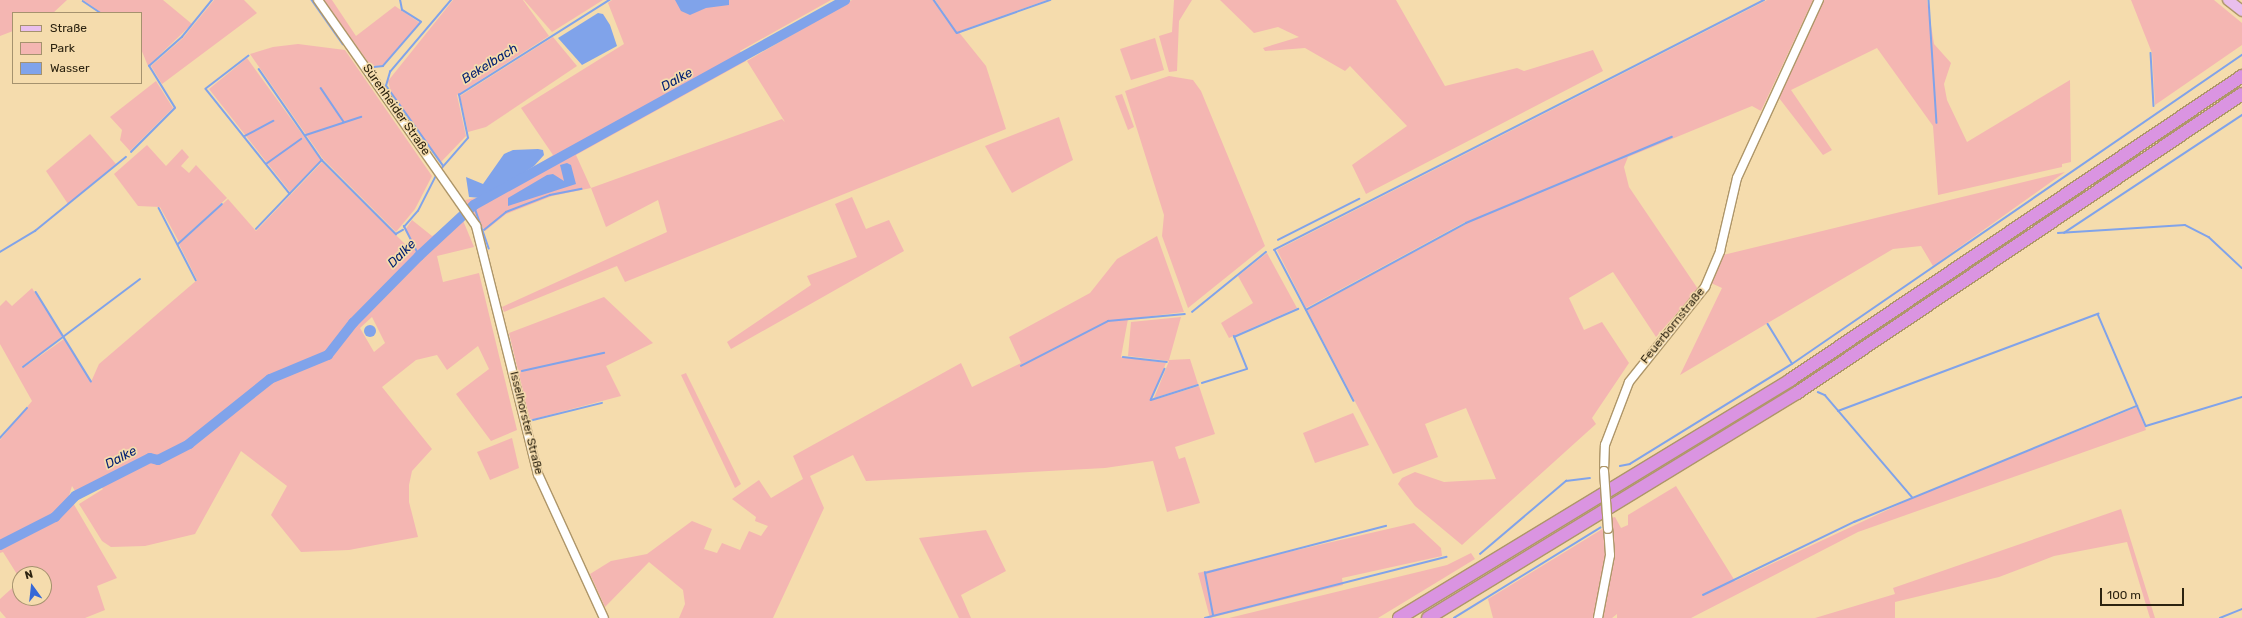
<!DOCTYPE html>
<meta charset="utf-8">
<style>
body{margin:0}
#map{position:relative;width:2242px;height:618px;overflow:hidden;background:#f5dcad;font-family:Rubik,sans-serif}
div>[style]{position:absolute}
.green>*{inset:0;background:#f4b6b2}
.water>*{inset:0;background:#80a3ea}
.round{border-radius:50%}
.stream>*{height:1.5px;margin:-0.75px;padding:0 0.75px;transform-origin:0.75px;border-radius:0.75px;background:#80a3ea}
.river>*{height:10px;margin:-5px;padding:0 5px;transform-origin:5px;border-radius:5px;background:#80a3ea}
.roads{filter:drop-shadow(1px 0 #ae9669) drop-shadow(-1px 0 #ae9669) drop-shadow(0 1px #ae9669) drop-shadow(0 -1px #ae9669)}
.minor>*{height:8px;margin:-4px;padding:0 4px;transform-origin:4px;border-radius:4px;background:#fff}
.major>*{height:10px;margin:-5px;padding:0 5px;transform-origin:5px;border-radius:5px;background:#e9bfed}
.highway>*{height:12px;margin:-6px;padding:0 6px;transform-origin:6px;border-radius:6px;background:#da94e1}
.bridges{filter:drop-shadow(1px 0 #ae9669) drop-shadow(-1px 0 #ae9669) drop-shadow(0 1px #ae9669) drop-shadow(0 -1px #ae9669)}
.minor-bridge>*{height:8px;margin:-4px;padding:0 4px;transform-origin:4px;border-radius:4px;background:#fff}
span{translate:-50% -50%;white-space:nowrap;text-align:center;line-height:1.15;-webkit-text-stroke:3.5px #f5dcad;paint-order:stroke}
.street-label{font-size:12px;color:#2c2310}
.water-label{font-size:13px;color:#042272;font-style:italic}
.legend{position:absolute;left:12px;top:12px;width:130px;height:72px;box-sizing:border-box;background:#f5dcad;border:1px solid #a5926e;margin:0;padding:5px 7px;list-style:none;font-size:12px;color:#2c2310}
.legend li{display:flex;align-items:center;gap:8px;height:20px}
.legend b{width:20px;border:1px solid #a5926e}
.north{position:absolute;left:12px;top:566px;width:40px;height:40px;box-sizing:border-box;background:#f5dcad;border:1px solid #a5926e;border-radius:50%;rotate:345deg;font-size:11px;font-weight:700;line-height:16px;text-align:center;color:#2c2310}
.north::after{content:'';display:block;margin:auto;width:14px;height:18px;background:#3668d7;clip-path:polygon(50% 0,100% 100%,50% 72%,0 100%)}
.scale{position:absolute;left:2100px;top:588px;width:84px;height:18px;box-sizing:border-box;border:2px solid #2c2310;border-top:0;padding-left:5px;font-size:12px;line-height:14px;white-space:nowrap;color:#2c2310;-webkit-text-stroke:3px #f5dcad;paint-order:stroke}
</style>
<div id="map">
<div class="green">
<div style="clip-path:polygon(0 0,67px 0,53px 13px,13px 13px,13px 31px,0 36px)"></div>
<div style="clip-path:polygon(83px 0,163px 0,192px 24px,148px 66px,141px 49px,141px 13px,102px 13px)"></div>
<div style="clip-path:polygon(214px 0,244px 0,257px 13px,162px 84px,151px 66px,183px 38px)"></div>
<div style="clip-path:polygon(324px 0,332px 0,356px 36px,395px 6px,420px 23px,383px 65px,375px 66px,368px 62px)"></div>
<div style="clip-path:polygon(453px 0,523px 0,549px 36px,457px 95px,466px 136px,441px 162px,391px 92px,388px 81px)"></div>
<div style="clip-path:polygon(524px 0,603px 0,552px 32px)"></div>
<div style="clip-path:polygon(612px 0,831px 0,740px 51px,746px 61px,576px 155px,591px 188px,782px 119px,785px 122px,747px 61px,852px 0,933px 0,986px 66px,1006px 129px,625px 282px,617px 266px,504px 312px,502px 307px,667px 232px,658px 200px,606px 227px,591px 188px,552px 196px,506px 214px,485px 231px,465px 200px,490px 195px,553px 155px,521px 108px,624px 44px,608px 3px)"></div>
<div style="clip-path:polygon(935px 0,1047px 0,957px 32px)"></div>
<div style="clip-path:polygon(1174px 0,1192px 0,1179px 21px,1177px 71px,1169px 72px,1159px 36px,1172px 32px)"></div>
<div style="clip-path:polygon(1220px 0,1396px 0,1445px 86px,1517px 68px,1524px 71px,1593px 50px,1603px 71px,1366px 194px,1352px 165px,1407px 126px,1350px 66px,1345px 71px,1305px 48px,1265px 51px,1263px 48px,1299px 37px,1278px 27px,1254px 33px)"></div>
<div style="clip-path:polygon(1767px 0,1813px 0,1761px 111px,1752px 106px,1628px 157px,1624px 167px,1629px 187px,1698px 289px,1656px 337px,1613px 272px,1569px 298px,1584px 330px,1602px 322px,1629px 363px,1592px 418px,1596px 424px,1462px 545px,1415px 506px,1398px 484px,1402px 478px,1415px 472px,1444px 482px,1496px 479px,1466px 408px,1425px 424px,1438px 457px,1393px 474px,1307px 310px,1466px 224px,1465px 222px,1306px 308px,1277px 250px)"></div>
<div style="clip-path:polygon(1824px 0,1927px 0,1934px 44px,1951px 63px,1944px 84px,1947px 100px,1967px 142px,2070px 80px,2071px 162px,2062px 164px,2062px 167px,1938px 195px,1933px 126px,1877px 48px,1791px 90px,1832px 150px,1823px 155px,1779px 98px)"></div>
<div style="clip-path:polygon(2131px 0,2214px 0,2242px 23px,2242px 45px,2155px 105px,2152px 53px)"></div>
<div style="clip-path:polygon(553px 37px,577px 66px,486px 127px,468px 132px,460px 96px)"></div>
<div style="clip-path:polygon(1155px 38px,1164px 70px,1131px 80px,1120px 49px)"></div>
<div style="clip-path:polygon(298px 44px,345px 50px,432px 176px,415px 209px,396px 232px,323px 159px,250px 54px,273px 47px)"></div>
<div style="clip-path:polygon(247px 58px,321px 160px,290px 192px,209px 89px)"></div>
<div style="clip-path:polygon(1169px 76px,1193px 80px,1201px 91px,1265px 246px,1188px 308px,1162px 236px,1164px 215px,1125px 91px)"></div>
<div style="clip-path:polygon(156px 81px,173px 108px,130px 151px,120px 140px,122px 130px,110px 117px)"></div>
<div style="clip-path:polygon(1122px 94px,1134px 127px,1128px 130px,1115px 96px)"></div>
<div style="clip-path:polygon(1059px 117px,1073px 160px,1012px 193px,985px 146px)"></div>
<div style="clip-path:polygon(90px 134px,116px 164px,68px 204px,46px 171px)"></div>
<div style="clip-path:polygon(147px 145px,166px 166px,182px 149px,189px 157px,181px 166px,189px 173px,196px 165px,227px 198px,179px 242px,160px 207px,138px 206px,114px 174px)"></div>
<div style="clip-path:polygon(evenodd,322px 162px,405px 244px,407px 254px,414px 246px,405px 230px,412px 220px,432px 236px,462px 218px,474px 247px,437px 256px,443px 282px,479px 273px,517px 430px,491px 441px,456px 394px,489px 369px,478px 346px,447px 370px,437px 355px,416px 360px,382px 387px,432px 449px,412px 471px,409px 485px,409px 502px,418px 537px,349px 550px,301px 552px,271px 515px,287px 486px,241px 451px,195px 534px,145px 546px,111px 547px,102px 541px,79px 504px,103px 489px,101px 487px,80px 499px,72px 486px,69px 496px,117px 578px,97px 586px,105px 610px,85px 618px,6px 618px,0 611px,0 599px,20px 581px,20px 598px,44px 598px,44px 574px,20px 574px,20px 579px,3px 552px,0 553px,0 440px,32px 401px,0 344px,0 306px,6px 300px,12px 306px,32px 288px,62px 336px,23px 368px,64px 339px,91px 382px,99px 364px,197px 280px,179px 244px,228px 199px,256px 231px,322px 162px,372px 317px,385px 343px,374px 352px,360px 328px,372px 317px)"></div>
<div style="clip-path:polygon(2065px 172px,1933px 266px,1921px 246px,1893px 249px,1680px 375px,1722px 288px,1711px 283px,1723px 255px)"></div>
<div style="clip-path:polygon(852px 197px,866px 229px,889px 220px,904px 251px,731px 349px,727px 342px,811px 285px,807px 276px,857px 257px,835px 204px)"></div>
<div style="clip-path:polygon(1157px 236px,1184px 312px,1128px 319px,1121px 357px,1166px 363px,1150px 401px,1199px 386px,1215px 434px,1175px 447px,1179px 459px,1185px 457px,1200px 503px,1167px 512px,1153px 461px,1105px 468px,866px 481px,853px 455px,810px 476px,824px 508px,773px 618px,679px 618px,685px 604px,683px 590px,649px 562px,605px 607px,590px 574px,611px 561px,647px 554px,692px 521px,712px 529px,704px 549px,717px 553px,722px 543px,740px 550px,749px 531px,761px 536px,768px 526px,755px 521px,756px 517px,732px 499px,759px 480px,771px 498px,803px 479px,793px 456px,961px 363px,972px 387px,1021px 363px,1009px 337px,1090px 293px,1117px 259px)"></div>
<div style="clip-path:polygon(1267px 253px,1297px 308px,1229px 338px,1221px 323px,1253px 303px,1238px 276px)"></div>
<div style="clip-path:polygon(604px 297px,653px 343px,606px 366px,621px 396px,530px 420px,509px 333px)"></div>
<div style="clip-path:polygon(1181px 317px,1169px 360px,1190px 359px,1198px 384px,1154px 398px,1169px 361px,1128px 356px,1131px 322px)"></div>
<div style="clip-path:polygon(686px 373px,741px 484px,735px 488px,681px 375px)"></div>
<div style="clip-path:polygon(2137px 407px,2146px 430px,1858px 532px,1691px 618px,1617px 618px,1617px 614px,1612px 618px,1602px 618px,1614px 556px,1611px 518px,1615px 517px,1621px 528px,1628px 525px,1628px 515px,1676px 486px,1735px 581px,1913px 498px)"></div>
<div style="clip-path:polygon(1353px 413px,1369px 445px,1315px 463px,1303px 433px)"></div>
<div style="clip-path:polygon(512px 438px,519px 468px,490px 480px,477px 452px)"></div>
<div style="clip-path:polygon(2121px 509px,2155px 618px,2150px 618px,2127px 542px,2054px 556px,1999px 577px,1895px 602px,1895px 618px,1815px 618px,1895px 594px,1893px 588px)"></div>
<div style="clip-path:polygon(1414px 523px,1441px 548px,1442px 556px,1342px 578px,1343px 585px,1210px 618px,1198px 573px)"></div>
<div style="clip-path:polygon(1604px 528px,1606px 555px,1594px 618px,1493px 618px,1488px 599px)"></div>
<div style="clip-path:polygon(986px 530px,1006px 571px,961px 595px,971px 618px,959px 618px,919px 538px)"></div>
<div style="clip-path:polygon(1471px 553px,1475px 559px,1378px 618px,1229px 618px,1447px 565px)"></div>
</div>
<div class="water">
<div style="clip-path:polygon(675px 0,729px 0,729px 5px,706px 8px,690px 15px,681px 11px)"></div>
<div style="clip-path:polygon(598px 13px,603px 14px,610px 25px,617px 46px,582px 65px,558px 38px)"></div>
<div style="clip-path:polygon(513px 150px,538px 149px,543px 150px,544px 155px,534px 166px,497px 191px,481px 198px,469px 197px,466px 177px,483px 184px,504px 154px)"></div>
<div style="clip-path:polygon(567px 163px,571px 165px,576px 184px,508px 206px,508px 198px,547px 175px,553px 174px,564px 181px,560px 165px)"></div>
<div class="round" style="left:364px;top:325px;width:12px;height:12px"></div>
</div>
<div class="stream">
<div style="left:312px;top:0;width:54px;rotate:54.8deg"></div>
<div style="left:934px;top:0;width:40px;rotate:55.1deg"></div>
<div style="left:957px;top:33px;width:99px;rotate:-19.5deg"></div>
<div style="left:1929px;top:0;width:123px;rotate:86.3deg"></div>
<div style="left:83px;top:1px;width:22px;rotate:34deg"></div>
<div style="left:2151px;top:53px;width:53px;rotate:86.8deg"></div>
<div style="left:249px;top:56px;width:54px;rotate:142.5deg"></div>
<div style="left:206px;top:89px;width:134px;rotate:51.3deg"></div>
<div style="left:374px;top:67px;width:9px;rotate:-6deg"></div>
<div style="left:383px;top:66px;width:58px;rotate:-49.2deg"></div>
<div style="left:421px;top:22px;width:22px;rotate:-148deg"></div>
<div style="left:402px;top:10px;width:10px;rotate:-101deg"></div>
<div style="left:259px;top:69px;width:111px;rotate:55.3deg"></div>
<div style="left:322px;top:160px;width:105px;rotate:45deg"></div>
<div style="left:396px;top:234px;width:8px;rotate:-30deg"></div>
<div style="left:321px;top:88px;width:41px;rotate:55.9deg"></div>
<div style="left:306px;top:135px;width:58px;rotate:-18.1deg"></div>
<div style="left:245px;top:136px;width:32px;rotate:-28deg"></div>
<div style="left:131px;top:152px;width:62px;rotate:-45deg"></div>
<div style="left:175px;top:108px;width:49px;rotate:-121.8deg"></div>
<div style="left:149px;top:66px;width:44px;rotate:-41.3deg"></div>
<div style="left:182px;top:37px;width:48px;rotate:-51deg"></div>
<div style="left:266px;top:164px;width:43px;rotate:-35.5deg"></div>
<div style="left:443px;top:166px;width:98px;rotate:-125.5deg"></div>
<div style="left:386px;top:86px;width:15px;rotate:-74deg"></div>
<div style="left:390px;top:72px;width:94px;rotate:-49.7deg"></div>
<div style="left:441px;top:169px;width:41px;rotate:-48.9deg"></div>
<div style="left:468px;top:138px;width:44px;rotate:-101.8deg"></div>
<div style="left:459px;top:95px;width:178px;rotate:-32.3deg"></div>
<div style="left:474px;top:205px;width:46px;rotate:70.8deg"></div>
<div style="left:159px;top:208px;width:81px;rotate:62.8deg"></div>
<div style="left:256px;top:229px;width:95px;rotate:-46.3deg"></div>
<div style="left:484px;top:230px;width:28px;rotate:-39deg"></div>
<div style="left:506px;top:212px;width:47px;rotate:-21.1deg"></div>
<div style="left:550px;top:195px;width:32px;rotate:-11deg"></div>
<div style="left:2058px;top:233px;width:127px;rotate:-3.6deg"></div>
<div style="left:2185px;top:225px;width:27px;rotate:27deg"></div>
<div style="left:2209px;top:237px;width:45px;rotate:43.2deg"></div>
<div style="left:2064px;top:233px;width:214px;rotate:-33.5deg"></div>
<div style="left:1278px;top:240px;width:91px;rotate:-26.8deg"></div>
<div style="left:178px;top:244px;width:59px;rotate:-42.3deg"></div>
<div style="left:1274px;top:250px;width:550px;rotate:-27.03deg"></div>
<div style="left:1275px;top:250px;width:170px;rotate:62.4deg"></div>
<div style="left:0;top:252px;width:41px;rotate:-31deg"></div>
<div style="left:35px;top:231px;width:117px;rotate:-39.1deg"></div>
<div style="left:419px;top:256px;width:33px;rotate:-117deg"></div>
<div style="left:404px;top:227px;width:21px;rotate:-49deg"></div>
<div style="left:418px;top:211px;width:39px;rotate:-63deg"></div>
<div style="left:36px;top:292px;width:105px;rotate:58.3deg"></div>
<div style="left:1306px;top:310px;width:182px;rotate:-28.5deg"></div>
<div style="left:1466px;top:223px;width:223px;rotate:-22.7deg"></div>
<div style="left:1192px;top:312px;width:95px;rotate:-39deg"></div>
<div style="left:1768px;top:324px;width:46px;rotate:58.4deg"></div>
<div style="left:508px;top:335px;width:89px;rotate:76.3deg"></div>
<div style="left:529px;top:421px;width:75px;rotate:-13.9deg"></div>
<div style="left:1123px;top:357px;width:44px;rotate:6.5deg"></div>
<div style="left:1021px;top:366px;width:98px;rotate:-27.3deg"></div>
<div style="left:1108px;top:321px;width:77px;rotate:-5.2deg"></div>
<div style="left:23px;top:367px;width:146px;rotate:-36.9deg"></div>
<div style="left:1165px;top:369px;width:34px;rotate:114deg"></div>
<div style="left:1151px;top:400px;width:49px;rotate:-17.7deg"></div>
<div style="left:522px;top:371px;width:84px;rotate:-12.4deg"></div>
<div style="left:1202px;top:383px;width:47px;rotate:-17.3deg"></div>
<div style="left:1247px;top:369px;width:35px;rotate:-112deg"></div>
<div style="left:1234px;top:337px;width:70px;rotate:-23.6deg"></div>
<div style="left:1818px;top:392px;width:8px;rotate:23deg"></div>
<div style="left:1825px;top:395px;width:134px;rotate:49.5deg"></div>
<div style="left:1838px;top:411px;width:278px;rotate:-20.5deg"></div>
<div style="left:2098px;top:314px;width:122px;rotate:66.8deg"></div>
<div style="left:2146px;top:426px;width:100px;rotate:-16.8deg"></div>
<div style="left:0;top:438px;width:40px;rotate:-48deg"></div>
<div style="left:1620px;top:466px;width:10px;rotate:-11deg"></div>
<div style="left:1630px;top:464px;width:190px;rotate:-31.7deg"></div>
<div style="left:1792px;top:364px;width:546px;rotate:-34.48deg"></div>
<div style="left:1480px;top:554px;width:113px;rotate:-40.3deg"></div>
<div style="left:1566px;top:481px;width:24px;rotate:-7deg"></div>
<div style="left:1703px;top:595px;width:168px;rotate:-25.8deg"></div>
<div style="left:1854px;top:522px;width:306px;rotate:-22.3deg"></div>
<div style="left:1213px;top:615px;width:43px;rotate:-100.8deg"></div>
<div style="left:1205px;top:573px;width:187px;rotate:-14.6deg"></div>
<div style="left:1205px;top:618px;width:249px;rotate:-14.2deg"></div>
<div style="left:1454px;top:618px;width:172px;rotate:-31.7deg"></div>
<div style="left:2220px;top:618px;width:24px;rotate:-22deg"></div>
</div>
<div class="river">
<div style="left:0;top:545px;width:62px;rotate:-27deg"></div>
<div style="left:55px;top:517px;width:29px;rotate:-46deg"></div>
<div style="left:75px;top:496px;width:84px;rotate:-26.9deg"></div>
<div style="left:150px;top:458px;width:8px;rotate:14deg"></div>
<div style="left:158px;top:460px;width:35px;rotate:-27deg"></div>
<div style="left:189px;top:444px;width:104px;rotate:-38.7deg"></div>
<div style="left:270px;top:379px;width:63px;rotate:-22.5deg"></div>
<div style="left:328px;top:355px;width:41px;rotate:-52deg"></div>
<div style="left:353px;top:323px;width:94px;rotate:-45.4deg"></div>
<div style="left:419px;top:256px;width:75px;rotate:-42.8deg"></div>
<div style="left:474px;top:205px;width:424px;rotate:-28.9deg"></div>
</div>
<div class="roads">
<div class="minor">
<div style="left:318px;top:0;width:276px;rotate:55deg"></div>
<div style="left:476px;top:226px;width:256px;rotate:76deg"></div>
<div style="left:538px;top:474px;width:158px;rotate:65.4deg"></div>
<div style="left:1604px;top:471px;width:26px;rotate:-88deg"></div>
<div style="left:1605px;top:445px;width:67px;rotate:-69.1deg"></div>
<div style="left:1629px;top:382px;width:122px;rotate:-51.3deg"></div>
<div style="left:1705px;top:287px;width:39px;rotate:-67deg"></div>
<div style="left:1720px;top:251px;width:75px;rotate:-76.9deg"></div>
<div style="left:1737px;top:178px;width:196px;rotate:-65.3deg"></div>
<div style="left:1598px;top:618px;width:64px;rotate:-79.2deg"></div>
<div style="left:1610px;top:555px;width:26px;rotate:-94deg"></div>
</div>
<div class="major">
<div style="left:2228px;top:0;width:18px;rotate:38deg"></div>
</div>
<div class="highway">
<div style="left:1399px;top:618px;width:458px;rotate:-31.3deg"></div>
<div style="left:1790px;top:380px;width:545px;rotate:-33.92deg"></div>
<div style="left:1428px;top:618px;width:432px;rotate:-31.4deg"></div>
<div style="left:1797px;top:393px;width:536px;rotate:-33.9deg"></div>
</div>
</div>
<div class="bridges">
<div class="minor-bridge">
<div style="left:1604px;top:471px;width:58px;rotate:86.1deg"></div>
</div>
</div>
<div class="street-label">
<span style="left:396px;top:110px;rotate:55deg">Sürenheider Straße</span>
<span style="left:1673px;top:326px;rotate:-51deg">Feuerbornstraße</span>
<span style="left:526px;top:423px;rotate:76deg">Isselhorster Straße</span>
</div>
<div class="water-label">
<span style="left:490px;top:64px;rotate:-32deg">Bekelbach</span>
<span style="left:677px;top:80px;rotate:-29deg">Dalke</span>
<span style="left:402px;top:254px;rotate:-45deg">Dalke</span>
<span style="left:121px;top:458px;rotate:-27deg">Dalke</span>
</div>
<ul class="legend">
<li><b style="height:5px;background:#e9bfed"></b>Straße</li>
<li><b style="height:11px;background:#f4b6b2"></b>Park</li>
<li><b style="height:11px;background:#80a3ea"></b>Wasser</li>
</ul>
<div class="north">N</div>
<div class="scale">100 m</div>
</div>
